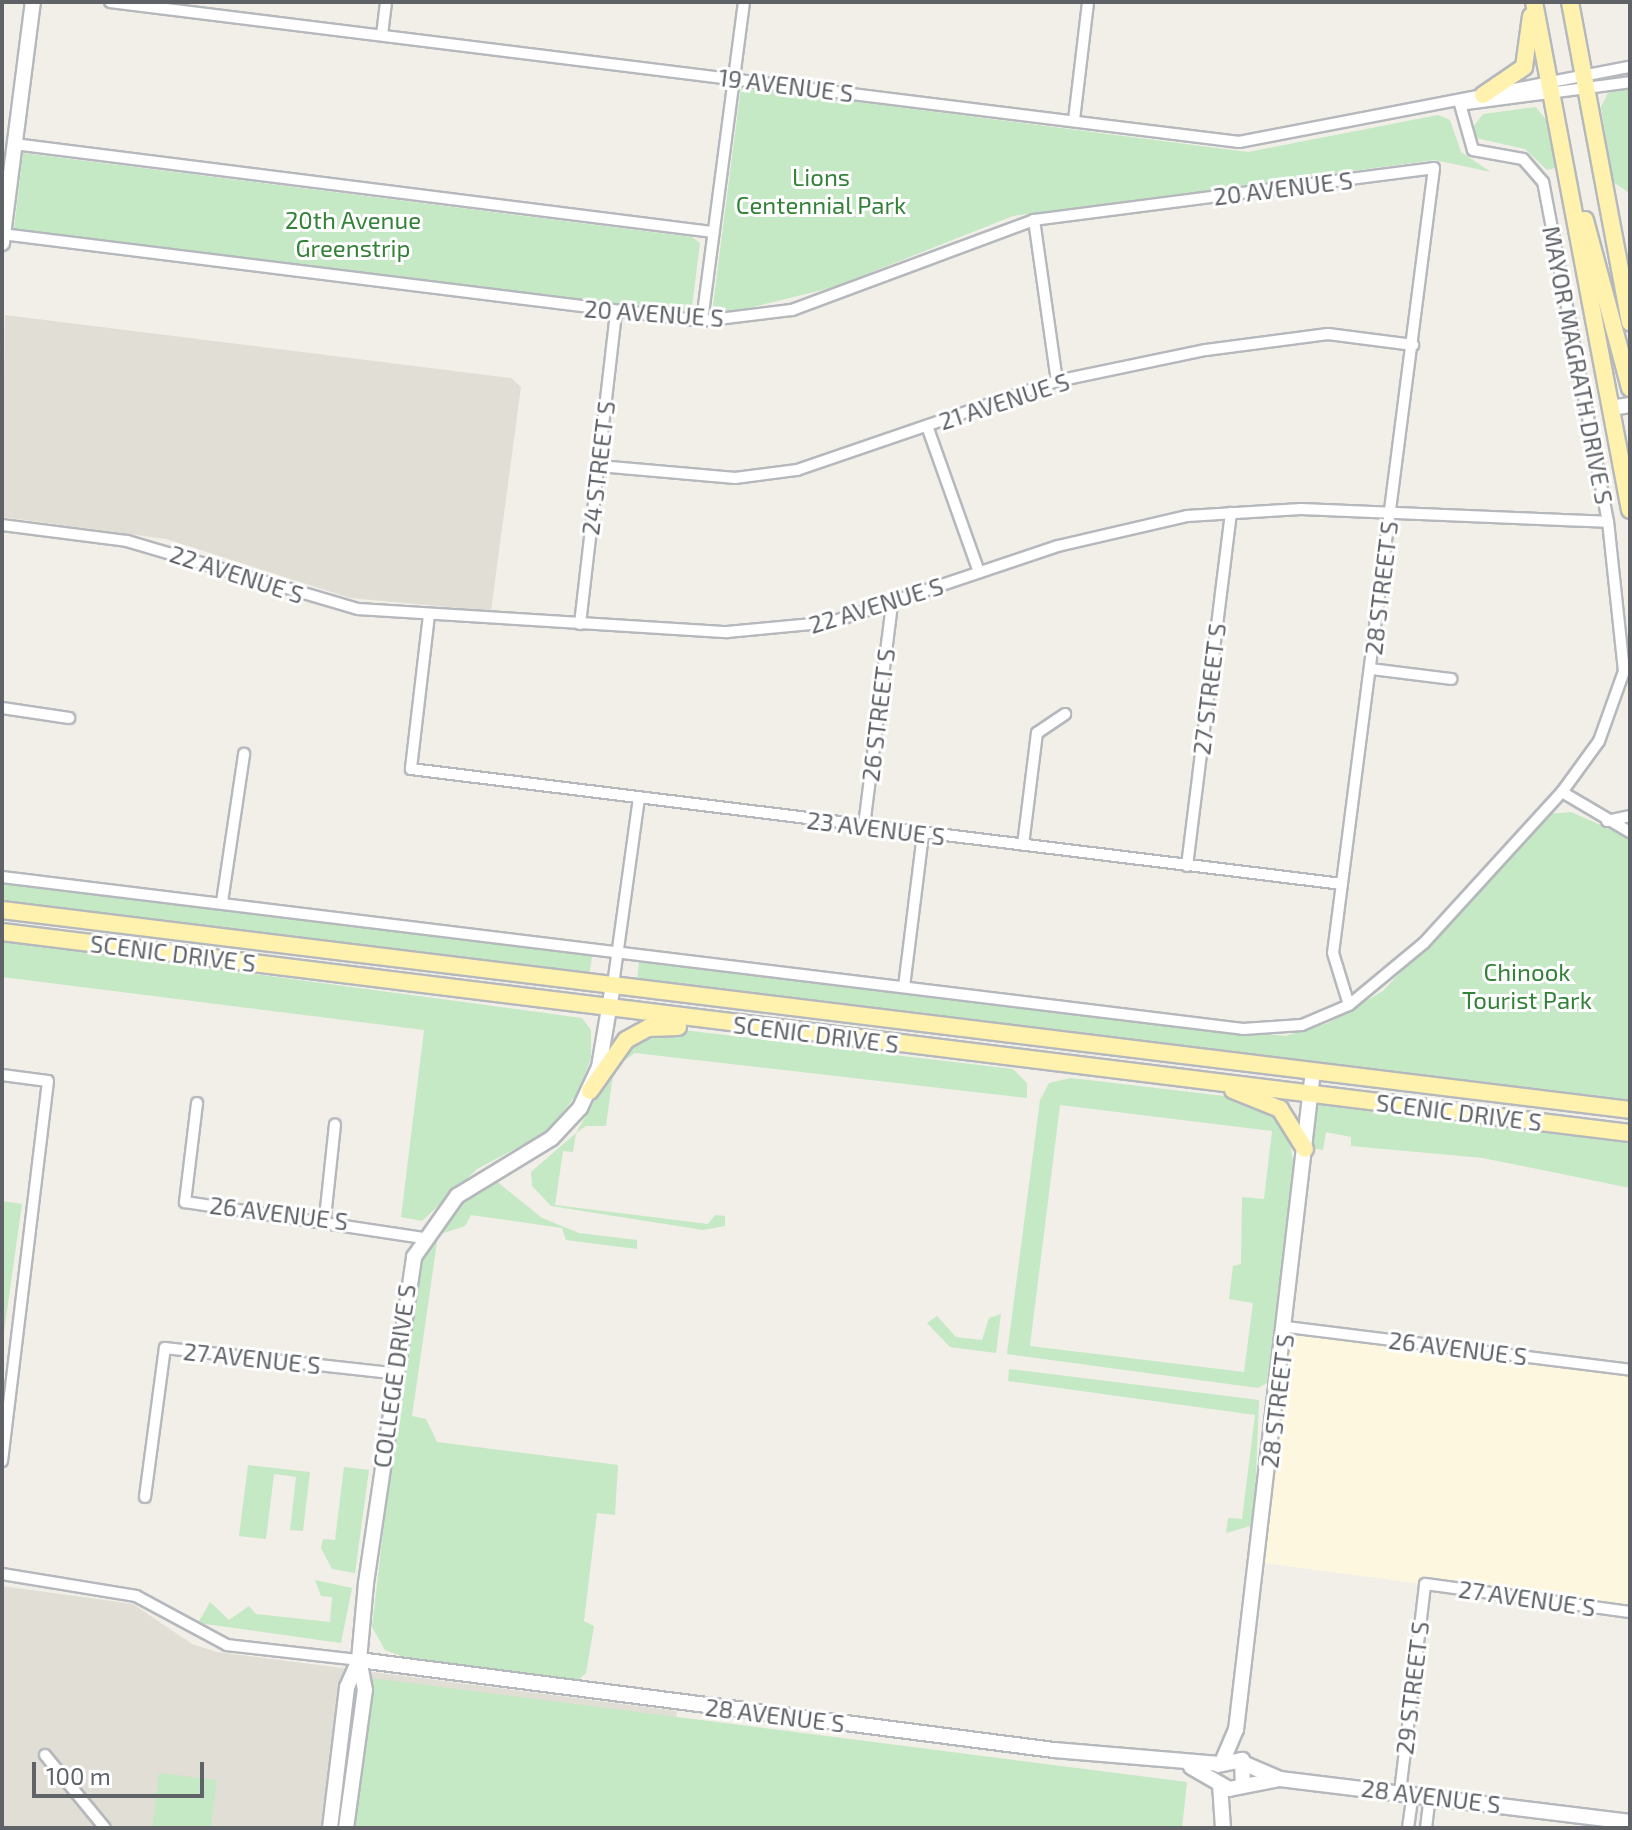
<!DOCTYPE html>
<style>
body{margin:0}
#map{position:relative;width:1632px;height:1830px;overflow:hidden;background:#f1efe8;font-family:"Exo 2",sans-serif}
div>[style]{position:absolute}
.commercial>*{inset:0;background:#fef7e0}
.education>*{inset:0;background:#e1ded6}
.green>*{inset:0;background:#c5e8c5}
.roads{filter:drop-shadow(2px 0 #b5b8bc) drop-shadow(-2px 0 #b5b8bc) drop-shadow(0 2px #b5b8bc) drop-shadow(0 -2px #b5b8bc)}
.street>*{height:10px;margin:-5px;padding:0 5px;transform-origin:5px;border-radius:5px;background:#fff}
.secondary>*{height:14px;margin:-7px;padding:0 7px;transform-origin:7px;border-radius:7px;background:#fff}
.primary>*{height:16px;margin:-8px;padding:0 8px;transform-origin:8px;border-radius:8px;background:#fff2af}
span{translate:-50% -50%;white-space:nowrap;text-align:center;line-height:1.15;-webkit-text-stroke:6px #fff;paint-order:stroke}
.street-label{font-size:24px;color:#5f6368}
.park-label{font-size:24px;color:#348238}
.frame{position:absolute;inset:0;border:4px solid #5f6368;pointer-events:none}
.scale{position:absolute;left:32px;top:1762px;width:172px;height:36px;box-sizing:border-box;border:4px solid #5f6368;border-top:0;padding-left:10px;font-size:24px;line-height:28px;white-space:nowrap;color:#5f6368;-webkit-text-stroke:6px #fff;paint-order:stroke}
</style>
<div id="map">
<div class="commercial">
<div style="clip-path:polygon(1287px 1327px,1630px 1370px,1630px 1612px,1257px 1562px)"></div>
</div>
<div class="education">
<div style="clip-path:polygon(5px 315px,511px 378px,521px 387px,491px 611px,350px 598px,166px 539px,2px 517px)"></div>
<div style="clip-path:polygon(2px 1586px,133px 1604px,192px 1644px,217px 1652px,677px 1711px,662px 1828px,2px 1828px)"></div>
</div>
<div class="green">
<div style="clip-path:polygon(741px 87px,1248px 152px,1438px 115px,1450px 120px,1461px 152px,1491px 172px,1435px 160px,1013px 216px,834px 287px,725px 314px,713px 305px)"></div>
<div style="clip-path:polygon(1630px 87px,1630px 191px,1628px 192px,1613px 182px,1601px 107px,1608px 93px)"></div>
<div style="clip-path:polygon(1536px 107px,1547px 121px,1555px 168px,1547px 170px,1525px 149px,1476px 138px,1474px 126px,1483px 114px)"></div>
<div style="clip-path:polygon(23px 153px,692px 237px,700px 243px,692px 307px,683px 314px,14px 229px)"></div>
<div style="clip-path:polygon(1571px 812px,1630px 838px,1630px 1101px,637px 982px,639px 962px,1285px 1036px,1328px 1023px,1383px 991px,1536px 826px,1549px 814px)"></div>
<div style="clip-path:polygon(2px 884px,13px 884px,592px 956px,589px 977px,2px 902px)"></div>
<div style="clip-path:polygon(2px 940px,582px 1018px,591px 1030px,591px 1058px,577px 1094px,547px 1132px,477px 1169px,422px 1221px,401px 1217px,424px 1030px,2px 977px)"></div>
<div style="clip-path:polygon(674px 1029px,1013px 1069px,1027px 1083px,1027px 1098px,635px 1053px,614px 1067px,606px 1126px,586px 1126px,576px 1133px,573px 1152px,563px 1151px,555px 1205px,708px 1224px,715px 1215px,725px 1216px,725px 1226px,703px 1230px,551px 1206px,532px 1186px,531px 1172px,576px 1133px,614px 1067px,634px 1038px)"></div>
<div style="clip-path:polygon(evenodd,1071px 1078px,1241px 1098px,1271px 1108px,1288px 1130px,1294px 1167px,1267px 1383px,1258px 1388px,1007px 1354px,1040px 1100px,1049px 1083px,1071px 1078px,1060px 1105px,1272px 1131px,1264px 1199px,1242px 1197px,1241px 1264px,1233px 1266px,1229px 1299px,1253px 1303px,1244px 1372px,1030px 1346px,1060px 1105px)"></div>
<div style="clip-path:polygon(1311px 1092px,1630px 1141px,1630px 1188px,1483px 1158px,1351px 1146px,1351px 1137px,1326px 1132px,1323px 1150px,1305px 1147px)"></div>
<div style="clip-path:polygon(495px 1180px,542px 1218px,579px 1233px,637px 1240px,637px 1249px,566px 1240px,562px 1228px,471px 1215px,465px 1226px,438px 1235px,412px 1416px,426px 1419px,437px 1442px,618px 1465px,615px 1515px,597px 1513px,584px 1621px,594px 1626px,586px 1673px,576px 1682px,401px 1656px,385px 1650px,372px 1627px,411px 1294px,424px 1248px,466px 1197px)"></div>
<div style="clip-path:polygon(2px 1201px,22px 1204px,2px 1346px)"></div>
<div style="clip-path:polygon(1001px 1314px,996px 1353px,950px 1347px,927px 1323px,937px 1316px,956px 1337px,982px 1340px,989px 1318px)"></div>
<div style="clip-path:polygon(1009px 1369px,1259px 1400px,1254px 1525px,1226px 1533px,1228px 1518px,1242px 1519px,1255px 1415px,1008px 1381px)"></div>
<div style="clip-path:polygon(248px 1465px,310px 1472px,303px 1531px,290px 1530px,296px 1477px,274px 1474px,266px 1539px,239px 1536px)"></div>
<div style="clip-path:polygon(344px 1467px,369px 1470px,355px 1573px,332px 1569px,321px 1548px,323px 1539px,335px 1540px)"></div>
<div style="clip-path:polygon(315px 1580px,352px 1588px,341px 1643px,198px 1623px,210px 1602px,229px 1620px,249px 1606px,256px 1614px,330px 1622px,332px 1597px,321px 1596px)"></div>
<div style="clip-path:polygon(371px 1678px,1187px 1782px,1182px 1828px,352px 1828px)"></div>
<div style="clip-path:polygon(159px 1773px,217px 1780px,211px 1828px,152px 1828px)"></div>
</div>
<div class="roads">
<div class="street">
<div style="left:110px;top:2px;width:1138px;rotate:7.07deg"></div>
<div style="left:1239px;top:142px;width:398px;rotate:-10.9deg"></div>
<div style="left:382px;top:35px;width:33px;rotate:-83deg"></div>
<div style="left:1466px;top:104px;width:165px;rotate:-7.6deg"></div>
<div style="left:1074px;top:120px;width:119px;rotate:-83.2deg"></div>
<div style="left:14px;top:144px;width:705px;rotate:7.18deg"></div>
<div style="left:1034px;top:220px;width:163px;rotate:81.9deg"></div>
<div style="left:2px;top:234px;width:705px;rotate:7.08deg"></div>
<div style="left:702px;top:321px;width:91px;rotate:-7deg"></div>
<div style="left:792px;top:310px;width:258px;rotate:-20.4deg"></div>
<div style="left:1034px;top:220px;width:403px;rotate:-7.4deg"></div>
<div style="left:1434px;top:168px;width:791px;rotate:97.33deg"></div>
<div style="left:1333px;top:953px;width:54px;rotate:72.9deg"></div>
<div style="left:702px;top:321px;width:322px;rotate:-82.5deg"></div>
<div style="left:927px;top:426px;width:155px;rotate:70.4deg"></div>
<div style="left:599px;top:466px;width:137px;rotate:5deg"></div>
<div style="left:735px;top:478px;width:63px;rotate:-7.4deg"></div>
<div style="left:797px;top:470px;width:275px;rotate:-18.9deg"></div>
<div style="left:1057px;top:381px;width:152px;rotate:-11.8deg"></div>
<div style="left:1206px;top:350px;width:123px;rotate:-7.5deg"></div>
<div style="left:1328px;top:334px;width:86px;rotate:7.4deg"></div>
<div style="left:2px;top:525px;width:126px;rotate:7.3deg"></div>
<div style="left:127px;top:541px;width:241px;rotate:16.4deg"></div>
<div style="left:358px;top:609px;width:370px;rotate:3.6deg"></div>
<div style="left:727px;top:632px;width:105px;rotate:-5.4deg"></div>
<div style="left:832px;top:622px;width:238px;rotate:-18.6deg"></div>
<div style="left:1058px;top:546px;width:132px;rotate:-13.1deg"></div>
<div style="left:1187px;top:516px;width:114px;rotate:-3.5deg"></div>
<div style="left:1301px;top:509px;width:307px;rotate:2.4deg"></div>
<div style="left:429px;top:615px;width:155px;rotate:96.7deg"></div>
<div style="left:411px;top:769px;width:938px;rotate:7.04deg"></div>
<div style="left:580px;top:624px;width:314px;rotate:-83.4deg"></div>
<div style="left:1371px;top:669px;width:81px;rotate:7.1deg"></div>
<div style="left:2px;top:708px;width:68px;rotate:8.5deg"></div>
<div style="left:1562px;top:792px;width:79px;rotate:30.5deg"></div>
<div style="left:1607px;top:821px;width:24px;rotate:-12deg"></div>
<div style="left:864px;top:826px;width:223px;rotate:-82.8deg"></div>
<div style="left:1023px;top:845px;width:113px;rotate:-82.9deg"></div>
<div style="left:1037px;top:733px;width:34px;rotate:-34deg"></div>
<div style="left:1187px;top:866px;width:356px;rotate:-82.9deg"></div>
<div style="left:2px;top:877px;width:1250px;rotate:6.98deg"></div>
<div style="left:1243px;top:1029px;width:59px;rotate:-3.9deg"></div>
<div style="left:1302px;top:1025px;width:51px;rotate:-23.1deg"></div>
<div style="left:1349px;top:1005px;width:97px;rotate:-39.6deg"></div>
<div style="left:1424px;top:943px;width:205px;rotate:-47.6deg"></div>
<div style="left:1562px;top:792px;width:63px;rotate:-54deg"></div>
<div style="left:1599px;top:741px;width:74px;rotate:-70.3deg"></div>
<div style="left:1624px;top:671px;width:150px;rotate:-96.1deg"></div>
<div style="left:1608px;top:522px;width:346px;rotate:-100.8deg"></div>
<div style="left:1543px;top:182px;width:30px;rotate:-131deg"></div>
<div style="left:1523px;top:159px;width:51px;rotate:-169.8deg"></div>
<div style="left:1473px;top:150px;width:48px;rotate:-105.8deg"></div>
<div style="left:222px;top:902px;width:150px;rotate:-81.5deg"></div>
<div style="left:613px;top:985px;width:189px;rotate:-82.1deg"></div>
<div style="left:904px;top:987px;width:154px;rotate:-82.9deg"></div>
<div style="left:2px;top:1075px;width:46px;rotate:7.4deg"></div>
<div style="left:48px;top:1081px;width:383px;rotate:96.9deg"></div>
<div style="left:197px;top:1103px;width:100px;rotate:96.9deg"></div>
<div style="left:185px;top:1202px;width:241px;rotate:8.6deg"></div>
<div style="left:325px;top:1218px;width:94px;rotate:-83.9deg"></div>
<div style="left:1287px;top:1327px;width:346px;rotate:7.1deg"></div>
<div style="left:145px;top:1497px;width:150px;rotate:-82.4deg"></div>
<div style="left:165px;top:1348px;width:229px;rotate:6.3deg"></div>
<div style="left:2px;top:1574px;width:136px;rotate:9.3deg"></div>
<div style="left:136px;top:1596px;width:103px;rotate:28.3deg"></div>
<div style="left:227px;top:1645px;width:133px;rotate:6.5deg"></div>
<div style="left:45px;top:1755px;width:94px;rotate:50.6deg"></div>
<div style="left:1400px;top:1792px;width:209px;rotate:-83.1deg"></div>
<div style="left:1425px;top:1584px;width:207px;rotate:7.8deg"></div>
<div style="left:1408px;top:1828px;width:35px;rotate:-82deg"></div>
<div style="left:1426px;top:1828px;width:33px;rotate:-83deg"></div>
</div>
<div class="secondary">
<div style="left:2px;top:243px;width:243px;rotate:-82.7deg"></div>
<div style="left:1611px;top:408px;width:19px;rotate:-9deg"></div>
<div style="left:359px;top:1660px;width:701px;rotate:7.38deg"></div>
<div style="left:1054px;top:1750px;width:166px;rotate:4.8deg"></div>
<div style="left:1223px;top:1760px;width:33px;rotate:-67deg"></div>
<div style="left:1236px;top:1730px;width:663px;rotate:-83.34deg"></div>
<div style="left:1245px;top:1764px;width:38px;rotate:23deg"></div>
<div style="left:1218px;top:1765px;width:25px;rotate:-12deg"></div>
<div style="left:1242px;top:1760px;width:25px;rotate:88deg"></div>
<div style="left:1191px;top:1767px;width:44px;rotate:30.1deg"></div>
<div style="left:1229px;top:1789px;width:52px;rotate:-11.1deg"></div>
<div style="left:1280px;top:1779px;width:353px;rotate:7deg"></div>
<div style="left:1220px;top:1784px;width:44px;rotate:86.1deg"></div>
<div style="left:330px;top:1828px;width:142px;rotate:-83.1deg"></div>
<div style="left:347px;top:1687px;width:30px;rotate:-66deg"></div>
<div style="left:346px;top:1828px;width:139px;rotate:-82.2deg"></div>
<div style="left:365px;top:1690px;width:31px;rotate:-101deg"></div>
<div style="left:359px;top:1660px;width:77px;rotate:-84.8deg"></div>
<div style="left:366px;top:1583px;width:330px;rotate:-81.6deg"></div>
<div style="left:414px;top:1257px;width:75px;rotate:-54.8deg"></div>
<div style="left:457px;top:1196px;width:111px;rotate:-31.4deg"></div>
<div style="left:552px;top:1138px;width:41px;rotate:-47deg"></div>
<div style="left:580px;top:1108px;width:45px;rotate:-65.1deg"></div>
<div style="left:599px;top:1067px;width:83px;rotate:-80.3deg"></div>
</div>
<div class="primary">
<div style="left:1534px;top:2px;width:517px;rotate:79.3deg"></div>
<div style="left:1570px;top:2px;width:326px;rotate:79.4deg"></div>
<div style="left:1483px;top:95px;width:50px;rotate:-34.3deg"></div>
<div style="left:1524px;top:67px;width:51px;rotate:-82.2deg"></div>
<div style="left:1585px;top:220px;width:174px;rotate:75deg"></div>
<div style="left:2px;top:910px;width:1640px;rotate:7deg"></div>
<div style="left:2px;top:932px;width:1640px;rotate:7.04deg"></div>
<div style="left:1233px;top:1090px;width:51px;rotate:22deg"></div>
<div style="left:1280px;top:1109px;width:47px;rotate:58deg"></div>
<div style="left:590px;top:1091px;width:62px;rotate:-54.8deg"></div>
<div style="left:626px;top:1040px;width:25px;rotate:-29deg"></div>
<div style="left:648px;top:1028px;width:30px;rotate:-2deg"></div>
</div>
</div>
<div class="street-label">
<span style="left:786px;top:85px;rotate:7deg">19 AVENUE S</span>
<span style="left:1283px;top:188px;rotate:-7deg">20 AVENUE S</span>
<span style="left:654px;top:313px;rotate:4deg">20 AVENUE S</span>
<span style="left:1578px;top:365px;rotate:79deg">MAYOR MAGRATH DRIVE S</span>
<span style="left:1004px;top:401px;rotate:-18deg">21 AVENUE S</span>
<span style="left:598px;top:468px;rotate:-83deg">24 STREET S</span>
<span style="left:237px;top:574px;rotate:18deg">22 AVENUE S</span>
<span style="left:1381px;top:588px;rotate:-83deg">28 STREET S</span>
<span style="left:876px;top:605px;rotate:-17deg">22 AVENUE S</span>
<span style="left:1209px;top:689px;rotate:-83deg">27 STREET S</span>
<span style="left:878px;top:715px;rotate:-83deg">26 STREET S</span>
<span style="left:876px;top:828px;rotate:7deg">23 AVENUE S</span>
<span style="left:173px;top:953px;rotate:7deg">SCENIC DRIVE S</span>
<span style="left:816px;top:1034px;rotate:7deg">SCENIC DRIVE S</span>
<span style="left:1459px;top:1112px;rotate:7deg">SCENIC DRIVE S</span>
<span style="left:279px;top:1213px;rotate:7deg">26 AVENUE S</span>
<span style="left:1458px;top:1348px;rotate:7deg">26 AVENUE S</span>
<span style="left:252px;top:1358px;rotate:6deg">27 AVENUE S</span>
<span style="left:394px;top:1376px;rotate:-82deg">COLLEGE DRIVE S</span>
<span style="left:1277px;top:1401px;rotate:-83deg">28 STREET S</span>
<span style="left:1527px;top:1598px;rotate:8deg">27 AVENUE S</span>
<span style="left:1412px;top:1688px;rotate:-83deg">29 STREET S</span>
<span style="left:775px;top:1715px;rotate:7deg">28 AVENUE S</span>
<span style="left:1431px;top:1796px;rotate:7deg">28 AVENUE S</span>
</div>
<div class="park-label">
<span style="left:821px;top:191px">Lions<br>Centennial Park</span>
<span style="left:353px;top:234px">20th Avenue<br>Greenstrip</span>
<span style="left:1527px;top:986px">Chinook<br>Tourist Park</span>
</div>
<div class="frame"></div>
<div class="scale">100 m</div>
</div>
